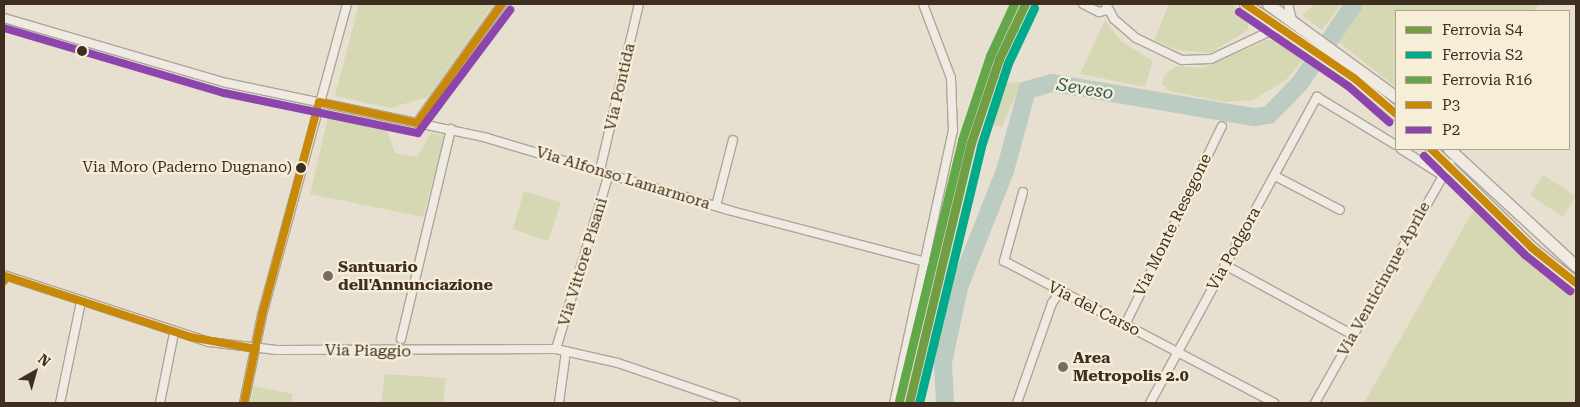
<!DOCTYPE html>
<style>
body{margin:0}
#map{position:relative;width:1580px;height:407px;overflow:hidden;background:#e7e0d1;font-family:"Roboto Serif",serif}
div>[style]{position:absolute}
.green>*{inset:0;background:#d6d7b3}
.river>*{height:18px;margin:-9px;padding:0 9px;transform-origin:9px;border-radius:9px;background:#bcccc2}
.roads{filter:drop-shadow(1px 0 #ada599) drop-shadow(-1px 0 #ada599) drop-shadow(0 1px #ada599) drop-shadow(0 -1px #ada599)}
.minor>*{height:8px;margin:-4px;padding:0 4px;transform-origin:4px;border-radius:4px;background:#efebe3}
.secondary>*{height:11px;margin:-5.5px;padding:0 5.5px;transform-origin:5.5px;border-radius:5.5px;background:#efebe3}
.bus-1>*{height:8px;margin:-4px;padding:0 4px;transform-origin:4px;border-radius:4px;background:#c88808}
.bus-2>*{height:8px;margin:-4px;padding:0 4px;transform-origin:4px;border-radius:4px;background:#8e44ad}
.rail-1>*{height:9px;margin:-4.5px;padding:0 4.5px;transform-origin:4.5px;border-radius:4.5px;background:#719e42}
.rail-2>*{height:9px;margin:-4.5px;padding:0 4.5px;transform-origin:4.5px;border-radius:4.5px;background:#00aa8a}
.rail-3>*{height:9px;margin:-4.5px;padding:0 4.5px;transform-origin:4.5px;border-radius:4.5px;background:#62a84a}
.dots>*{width:14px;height:14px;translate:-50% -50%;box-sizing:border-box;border:2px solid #f7eed8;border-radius:50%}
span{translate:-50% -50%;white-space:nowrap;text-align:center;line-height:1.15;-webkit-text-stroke:4.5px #f7eed8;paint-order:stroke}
.bus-label{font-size:15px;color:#3d2e20}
.right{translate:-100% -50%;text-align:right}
.street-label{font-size:16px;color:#3d2e20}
.poi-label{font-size:16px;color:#3d2e20;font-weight:700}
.left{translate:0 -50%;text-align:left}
.water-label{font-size:18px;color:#2f5d5a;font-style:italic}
.frame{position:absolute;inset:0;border:5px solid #3d2e20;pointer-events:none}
.legend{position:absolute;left:1395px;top:10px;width:175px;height:140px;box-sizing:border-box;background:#f7eed8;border:1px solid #ada18e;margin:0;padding:6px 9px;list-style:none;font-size:15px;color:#3d2e20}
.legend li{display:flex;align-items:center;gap:10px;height:25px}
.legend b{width:25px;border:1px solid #ada18e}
.north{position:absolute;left:10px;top:347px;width:50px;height:50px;-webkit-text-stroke:4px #f7eed8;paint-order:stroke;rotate:38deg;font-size:14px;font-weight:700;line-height:20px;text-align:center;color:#3d2e20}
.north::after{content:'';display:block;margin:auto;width:18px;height:22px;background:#3d2e20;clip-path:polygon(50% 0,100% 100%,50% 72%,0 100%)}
</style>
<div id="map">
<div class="green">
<div style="clip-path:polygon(359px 4px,494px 4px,428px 97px,390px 108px,335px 96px)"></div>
<div style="clip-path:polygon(1169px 4px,1231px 4px,1249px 16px,1248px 30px,1210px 53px,1177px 50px,1154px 40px)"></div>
<div style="clip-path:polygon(1315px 4px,1341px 4px,1322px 30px,1302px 15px)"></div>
<div style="clip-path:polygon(1364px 4px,1539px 4px,1534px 11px,1396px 11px,1396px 87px,1336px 40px)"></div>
<div style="clip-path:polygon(1105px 20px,1121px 41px,1153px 61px,1145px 87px,1080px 74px)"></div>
<div style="clip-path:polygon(1280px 39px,1307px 55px,1286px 80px,1253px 100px,1224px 102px,1169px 91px,1162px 84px,1165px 74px,1177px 66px,1203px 68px,1267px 40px)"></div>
<div style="clip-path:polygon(1021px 82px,1002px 127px,992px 125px,1006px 83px)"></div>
<div style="clip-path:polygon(335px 113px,384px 123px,395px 153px,417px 157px,431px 133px,445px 136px,423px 217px,310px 194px,328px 117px)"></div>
<div style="clip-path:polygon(1543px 175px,1576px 196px,1563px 217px,1530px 195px)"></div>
<div style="clip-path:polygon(524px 191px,561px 202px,548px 241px,513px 229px)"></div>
<div style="clip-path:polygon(1478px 202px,1576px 293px,1576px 403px,1364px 403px)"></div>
<div style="clip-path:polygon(385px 374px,446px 378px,443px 403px,381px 403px)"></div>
<div style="clip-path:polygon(254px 386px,293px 394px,291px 403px,251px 403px)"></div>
</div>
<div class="river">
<div style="left:945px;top:403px;width:40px;rotate:-92.9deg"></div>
<div style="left:943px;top:363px;width:78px;rotate:-78.1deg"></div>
<div style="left:959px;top:287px;width:125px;rotate:-68.4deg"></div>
<div style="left:1005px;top:171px;width:84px;rotate:-74.8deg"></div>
<div style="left:1027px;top:90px;width:26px;rotate:-16deg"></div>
<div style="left:1052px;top:83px;width:205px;rotate:9.6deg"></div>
<div style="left:1254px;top:117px;width:15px;rotate:-8deg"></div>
<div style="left:1269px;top:115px;width:45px;rotate:-45.9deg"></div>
<div style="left:1300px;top:83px;width:96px;rotate:-55.6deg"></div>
</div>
<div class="roads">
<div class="minor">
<div style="left:1083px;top:4px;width:18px;rotate:27deg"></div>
<div style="left:1099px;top:12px;width:9px;rotate:-13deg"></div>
<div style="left:1106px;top:4px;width:17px;rotate:62deg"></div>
<div style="left:1114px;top:19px;width:29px;rotate:41deg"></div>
<div style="left:1136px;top:38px;width:51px;rotate:25.6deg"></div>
<div style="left:1182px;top:60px;width:29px;rotate:-2deg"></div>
<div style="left:1211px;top:59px;width:75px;rotate:-25.2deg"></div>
<div style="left:1288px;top:4px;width:16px;rotate:76deg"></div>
<div style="left:4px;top:18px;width:232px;rotate:16.3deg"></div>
<div style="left:227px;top:83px;width:266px;rotate:11.9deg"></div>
<div style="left:487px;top:138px;width:252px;rotate:16.6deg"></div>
<div style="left:728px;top:210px;width:205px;rotate:14.7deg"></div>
<div style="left:1022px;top:27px;width:25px;rotate:-64deg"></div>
<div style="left:417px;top:123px;width:146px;rotate:-54.5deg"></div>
<div style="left:1401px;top:149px;width:49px;rotate:32.4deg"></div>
<div style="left:600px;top:170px;width:171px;rotate:-76.8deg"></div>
<div style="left:1275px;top:176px;width:73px;rotate:27.6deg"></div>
<div style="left:1023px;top:192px;width:72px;rotate:105.4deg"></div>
<div style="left:1004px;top:261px;width:305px;rotate:27.7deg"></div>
<div style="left:716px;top:206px;width:68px;rotate:-75.6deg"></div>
<div style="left:1225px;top:265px;width:146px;rotate:28.7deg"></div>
<div style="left:4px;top:275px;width:216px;rotate:18.1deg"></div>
<div style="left:209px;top:342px;width:68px;rotate:6.7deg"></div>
<div style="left:277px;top:350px;width:279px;rotate:-0.2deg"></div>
<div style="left:556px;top:349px;width:64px;rotate:12.7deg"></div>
<div style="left:618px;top:363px;width:124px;rotate:18.9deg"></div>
<div style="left:1125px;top:325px;width:221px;rotate:-64deg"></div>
<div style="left:401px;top:339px;width:216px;rotate:-76.6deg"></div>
<div style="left:556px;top:349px;width:183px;rotate:-73.2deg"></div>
<div style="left:60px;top:403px;width:103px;rotate:-78.3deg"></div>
<div style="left:160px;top:403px;width:71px;rotate:-78.7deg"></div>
<div style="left:244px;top:403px;width:90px;rotate:-78.4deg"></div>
<div style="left:262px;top:315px;width:322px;rotate:-74.7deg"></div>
<div style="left:559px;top:403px;width:52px;rotate:-82.3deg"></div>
<div style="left:894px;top:403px;width:278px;rotate:-77.8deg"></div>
<div style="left:953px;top:131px;width:53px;rotate:-92.2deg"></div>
<div style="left:951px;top:78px;width:79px;rotate:-110.7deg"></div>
<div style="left:1017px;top:403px;width:106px;rotate:-70.7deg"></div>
<div style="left:1052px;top:303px;width:14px;rotate:-54deg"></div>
<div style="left:1150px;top:403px;width:349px;rotate:-61.4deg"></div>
<div style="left:1317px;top:97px;width:92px;rotate:31.3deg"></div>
<div style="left:1315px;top:403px;width:275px;rotate:-60.6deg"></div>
</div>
<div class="secondary">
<div style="left:1245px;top:4px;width:132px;rotate:34.2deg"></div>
<div style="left:1354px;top:78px;width:55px;rotate:40.6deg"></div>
<div style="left:1268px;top:4px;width:158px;rotate:36deg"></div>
<div style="left:1431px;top:149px;width:141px;rotate:44.4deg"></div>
<div style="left:1532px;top:248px;width:56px;rotate:38.5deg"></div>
<div style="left:1449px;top:149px;width:173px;rotate:42.7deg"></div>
</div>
</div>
<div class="bus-1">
<div style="left:1245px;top:4px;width:132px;rotate:34.2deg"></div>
<div style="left:1354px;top:78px;width:55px;rotate:40.6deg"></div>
<div style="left:319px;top:102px;width:100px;rotate:12.1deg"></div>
<div style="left:417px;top:123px;width:146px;rotate:-54.5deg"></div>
<div style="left:1431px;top:149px;width:141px;rotate:44.4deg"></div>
<div style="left:1532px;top:248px;width:56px;rotate:38.5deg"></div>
<div style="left:4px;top:281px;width:5px;rotate:-79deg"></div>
<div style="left:5px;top:276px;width:195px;rotate:18.2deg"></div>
<div style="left:190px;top:337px;width:67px;rotate:10.3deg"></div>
<div style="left:244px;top:403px;width:90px;rotate:-78.4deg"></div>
<div style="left:262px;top:315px;width:220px;rotate:-75deg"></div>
</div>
<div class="bus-2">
<div style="left:1239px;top:12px;width:132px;rotate:34.2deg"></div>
<div style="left:1348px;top:86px;width:55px;rotate:41.3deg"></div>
<div style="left:4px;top:28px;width:229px;rotate:16.5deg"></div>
<div style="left:224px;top:93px;width:198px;rotate:11.7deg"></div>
<div style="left:418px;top:133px;width:154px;rotate:-53.2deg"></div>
<div style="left:1424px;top:156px;width:141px;rotate:44.4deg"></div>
<div style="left:1525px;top:255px;width:58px;rotate:38.7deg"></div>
</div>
<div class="rail-1">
<div style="left:909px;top:403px;width:267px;rotate:-76.6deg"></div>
<div style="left:971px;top:143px;width:89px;rotate:-71.6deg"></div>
<div style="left:999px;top:59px;width:61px;rotate:-64.7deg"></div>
</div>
<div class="rail-2">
<div style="left:919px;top:403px;width:264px;rotate:-76.4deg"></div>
<div style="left:981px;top:146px;width:87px;rotate:-72deg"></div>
<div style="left:1008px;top:63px;width:61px;rotate:-64.7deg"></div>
</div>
<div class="rail-3">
<div style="left:899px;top:401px;width:268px;rotate:-76.4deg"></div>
<div style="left:962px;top:140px;width:89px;rotate:-71.6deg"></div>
<div style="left:990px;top:56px;width:57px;rotate:-65.2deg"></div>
</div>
<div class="dots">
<div style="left:82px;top:51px;background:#3d2e20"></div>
<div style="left:301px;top:168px;background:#3d2e20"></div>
<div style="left:328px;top:276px;background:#786c5e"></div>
<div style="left:1063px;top:367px;background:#786c5e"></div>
</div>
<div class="bus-label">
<span class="right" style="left:292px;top:168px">Via Moro (Paderno Dugnano)</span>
</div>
<div class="street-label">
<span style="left:620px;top:87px;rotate:-77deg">Via Pontida</span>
<span style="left:623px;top:178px;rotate:17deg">Via Alfonso Lamarmora</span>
<span style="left:1173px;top:225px;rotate:-64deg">Via Monte Resegone</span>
<span style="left:1234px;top:249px;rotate:-61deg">Via Podgora</span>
<span style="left:583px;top:262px;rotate:-73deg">Via Vittore Pisani</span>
<span style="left:1384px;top:279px;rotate:-61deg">Via Venticinque Aprile</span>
<span style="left:1094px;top:309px;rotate:27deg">Via del Carso</span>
<span style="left:368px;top:351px;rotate:1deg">Via Piaggio</span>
</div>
<div class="poi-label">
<span class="left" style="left:338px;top:276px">Santuario<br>dell'Annunciazione</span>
<span class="left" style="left:1073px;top:367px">Area<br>Metropolis 2.0</span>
</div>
<div class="water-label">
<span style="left:1085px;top:89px;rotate:9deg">Seveso</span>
</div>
<div class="frame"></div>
<ul class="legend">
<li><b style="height:6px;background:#719e42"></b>Ferrovia S4</li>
<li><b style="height:6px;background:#00aa8a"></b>Ferrovia S2</li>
<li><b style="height:6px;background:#62a84a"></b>Ferrovia R16</li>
<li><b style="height:6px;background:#c88808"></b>P3</li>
<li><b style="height:6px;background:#8e44ad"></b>P2</li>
</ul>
<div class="north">N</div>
</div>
